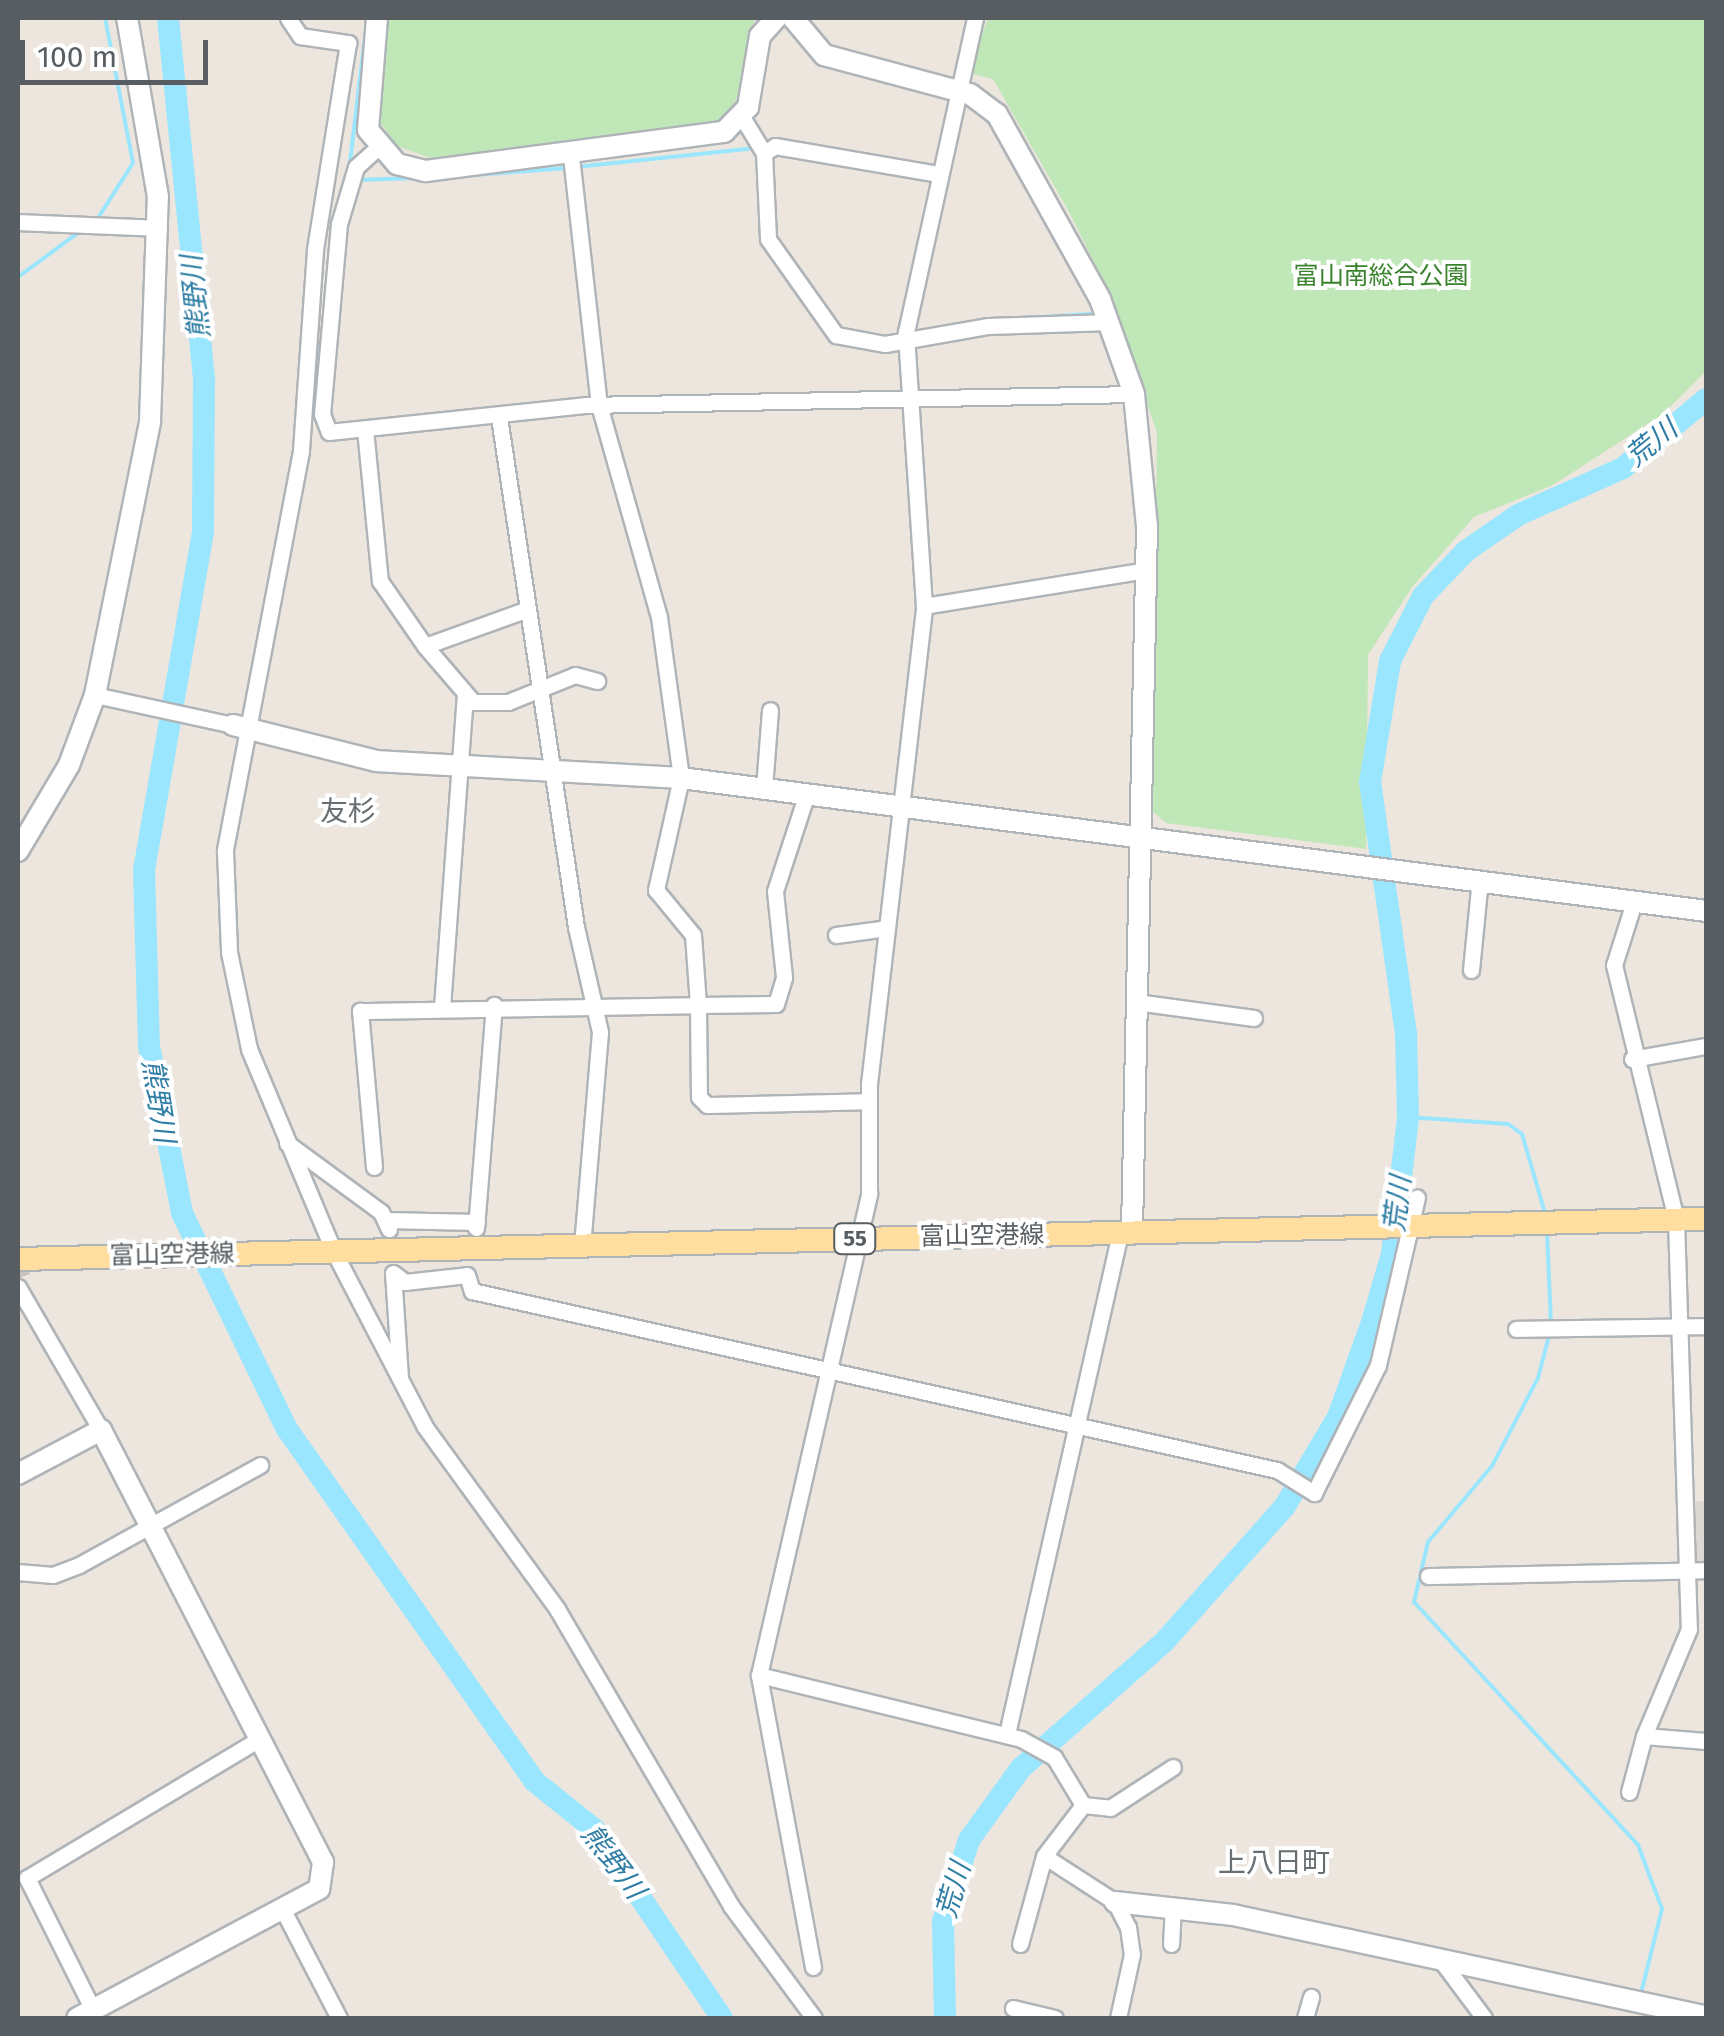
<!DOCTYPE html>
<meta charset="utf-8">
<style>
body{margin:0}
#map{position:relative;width:1724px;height:2036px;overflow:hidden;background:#ece6de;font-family:"Fira Sans","Noto Sans JP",sans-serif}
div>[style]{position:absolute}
.industrial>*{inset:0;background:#dcd8d3}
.green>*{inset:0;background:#c0e7b7}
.stream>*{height:4px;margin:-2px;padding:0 2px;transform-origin:2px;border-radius:2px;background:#9be6ff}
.river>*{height:22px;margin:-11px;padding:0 11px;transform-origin:11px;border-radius:11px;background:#9be6ff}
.street-tunnel>*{height:15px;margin-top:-7.5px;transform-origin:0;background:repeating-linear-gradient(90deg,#c7c4bf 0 15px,transparent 0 23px)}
.roads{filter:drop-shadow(2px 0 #afb4b8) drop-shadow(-2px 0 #afb4b8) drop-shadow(0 2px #afb4b8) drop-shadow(0 -2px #afb4b8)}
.street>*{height:15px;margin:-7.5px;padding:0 7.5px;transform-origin:7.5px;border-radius:7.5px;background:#fff}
.secondary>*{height:20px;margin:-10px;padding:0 10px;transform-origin:10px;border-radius:10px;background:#fff}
.primary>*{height:22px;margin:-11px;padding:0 11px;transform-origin:11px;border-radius:11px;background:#ffdea0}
span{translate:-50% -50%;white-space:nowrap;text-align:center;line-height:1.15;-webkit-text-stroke:8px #fff;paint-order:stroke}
.shield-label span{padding:2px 8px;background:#fff;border:2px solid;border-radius:8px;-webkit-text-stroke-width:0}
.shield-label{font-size:22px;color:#575d61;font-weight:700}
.park-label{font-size:25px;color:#39832d}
.street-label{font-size:25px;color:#575d61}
.water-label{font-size:28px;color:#2f7ea5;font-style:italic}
.neighbourhood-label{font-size:28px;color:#686f73}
.frame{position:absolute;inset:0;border:20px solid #575d61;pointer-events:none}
.scale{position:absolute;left:20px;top:40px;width:188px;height:45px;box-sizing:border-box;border:5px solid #575d61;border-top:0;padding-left:12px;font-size:30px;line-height:35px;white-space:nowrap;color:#575d61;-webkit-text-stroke:8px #fff;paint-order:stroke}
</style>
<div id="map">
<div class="industrial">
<div style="clip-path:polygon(1706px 1501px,1706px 1566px,1691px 1565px,1688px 1502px)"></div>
</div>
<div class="green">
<div style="clip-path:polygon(388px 18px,755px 18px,736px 101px,715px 124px,433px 159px,397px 146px,379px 121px)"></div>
<div style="clip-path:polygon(988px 18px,1706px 18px,1706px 371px,1663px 414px,1553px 485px,1474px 517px,1412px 587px,1368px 655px,1366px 849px,1166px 823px,1152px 811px,1157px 433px,1110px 294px,1068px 210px,993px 79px,968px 73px)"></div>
</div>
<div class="stream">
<div style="left:576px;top:167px;width:181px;rotate:-6deg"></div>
<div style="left:462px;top:176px;width:105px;rotate:-4.4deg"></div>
<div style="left:348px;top:179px;width:153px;rotate:-83.2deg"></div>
<div style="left:357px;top:180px;width:60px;rotate:-1.9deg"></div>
<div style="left:98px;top:218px;width:65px;rotate:-57.5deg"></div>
<div style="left:133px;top:163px;width:148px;rotate:-100.9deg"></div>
<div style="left:18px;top:277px;width:79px;rotate:-36.3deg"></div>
<div style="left:1024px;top:318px;width:67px;rotate:-3.4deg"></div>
<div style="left:1408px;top:1117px;width:100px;rotate:4deg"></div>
<div style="left:1508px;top:1124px;width:17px;rotate:36deg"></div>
<div style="left:1522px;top:1134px;width:82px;rotate:73.8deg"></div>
<div style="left:1547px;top:1232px;width:90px;rotate:87.5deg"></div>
<div style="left:1550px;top:1332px;width:48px;rotate:104.6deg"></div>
<div style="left:1538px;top:1378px;width:99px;rotate:117.6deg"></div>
<div style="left:1492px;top:1466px;width:99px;rotate:130.1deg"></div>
<div style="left:1428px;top:1542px;width:62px;rotate:103.1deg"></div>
<div style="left:1414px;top:1602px;width:330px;rotate:47.3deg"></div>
<div style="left:1638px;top:1845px;width:68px;rotate:69.4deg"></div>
<div style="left:1662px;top:1909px;width:87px;rotate:104deg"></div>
</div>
<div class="river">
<div style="left:168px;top:18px;width:365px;rotate:84.3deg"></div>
<div style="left:204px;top:381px;width:151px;rotate:90.4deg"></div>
<div style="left:203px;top:532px;width:342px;rotate:99.9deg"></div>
<div style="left:144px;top:869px;width:177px;rotate:88.4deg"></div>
<div style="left:149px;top:1046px;width:170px;rotate:78.8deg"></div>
<div style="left:182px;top:1213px;width:240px;rotate:64.1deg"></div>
<div style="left:287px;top:1429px;width:430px;rotate:54.9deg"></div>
<div style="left:534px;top:1781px;width:77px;rotate:38.7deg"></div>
<div style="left:594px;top:1829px;width:228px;rotate:55.9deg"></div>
<div style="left:945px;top:2018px;width:97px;rotate:-91.2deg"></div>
<div style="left:943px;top:1921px;width:85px;rotate:-72.2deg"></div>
<div style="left:969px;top:1840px;width:89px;rotate:-54.2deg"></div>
<div style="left:1021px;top:1768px;width:191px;rotate:-41.4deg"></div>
<div style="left:1164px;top:1642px;width:182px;rotate:-48.3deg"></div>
<div style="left:1285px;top:1506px;width:104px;rotate:-59.2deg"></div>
<div style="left:1338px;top:1417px;width:101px;rotate:-70.3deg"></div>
<div style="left:1372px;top:1322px;width:71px;rotate:-73.6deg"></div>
<div style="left:1392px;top:1254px;width:138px;rotate:-83.3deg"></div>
<div style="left:1408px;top:1117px;width:83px;rotate:-91.4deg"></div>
<div style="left:1406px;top:1034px;width:255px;rotate:-98.1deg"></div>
<div style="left:1370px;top:782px;width:123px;rotate:-80.6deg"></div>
<div style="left:1390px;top:661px;width:73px;rotate:-63.1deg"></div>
<div style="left:1423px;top:596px;width:62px;rotate:-46.3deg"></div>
<div style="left:1466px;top:551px;width:63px;rotate:-34.7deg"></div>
<div style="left:1518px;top:515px;width:115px;rotate:-24.1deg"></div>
<div style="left:1623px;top:468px;width:108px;rotate:-39.7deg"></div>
</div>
<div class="street-tunnel">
<div style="left:18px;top:1262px;width:18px;rotate:71deg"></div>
</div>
<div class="roads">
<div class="street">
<div style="left:288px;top:18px;width:22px;rotate:56deg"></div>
<div style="left:300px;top:36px;width:49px;rotate:8.3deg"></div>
<div style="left:348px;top:43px;width:210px;rotate:99.1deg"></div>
<div style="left:315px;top:250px;width:201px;rotate:94deg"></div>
<div style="left:301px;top:451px;width:407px;rotate:100.8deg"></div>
<div style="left:225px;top:851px;width:101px;rotate:87.7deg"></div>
<div style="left:229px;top:952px;width:99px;rotate:78.3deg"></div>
<div style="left:249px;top:1049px;width:220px;rotate:67.3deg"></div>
<div style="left:334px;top:1252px;width:197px;rotate:62.5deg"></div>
<div style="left:425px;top:1427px;width:225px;rotate:54deg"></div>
<div style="left:557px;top:1609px;width:344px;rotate:59.6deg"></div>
<div style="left:731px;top:1906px;width:139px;rotate:53.5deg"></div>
<div style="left:742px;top:117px;width:42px;rotate:58.6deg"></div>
<div style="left:764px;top:153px;width:13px;rotate:-32deg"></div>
<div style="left:775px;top:146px;width:165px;rotate:9.7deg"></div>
<div style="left:376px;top:149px;width:27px;rotate:138deg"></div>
<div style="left:356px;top:167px;width:59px;rotate:106.6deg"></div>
<div style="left:339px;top:224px;width:191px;rotate:95.1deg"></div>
<div style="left:322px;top:414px;width:19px;rotate:69deg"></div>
<div style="left:329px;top:432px;width:259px;rotate:-6deg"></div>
<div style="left:587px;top:405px;width:547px;rotate:-1.15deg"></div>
<div style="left:764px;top:153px;width:86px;rotate:87.3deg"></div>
<div style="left:768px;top:239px;width:118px;rotate:54.7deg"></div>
<div style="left:836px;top:335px;width:50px;rotate:10.4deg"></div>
<div style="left:885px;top:344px;width:105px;rotate:-9.9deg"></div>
<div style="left:988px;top:326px;width:122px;rotate:-1.9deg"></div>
<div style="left:571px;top:156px;width:251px;rotate:83.6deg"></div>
<div style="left:599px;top:405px;width:220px;rotate:74.2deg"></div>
<div style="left:659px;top:617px;width:162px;rotate:82.2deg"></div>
<div style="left:681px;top:778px;width:115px;rotate:102.6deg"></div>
<div style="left:656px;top:890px;width:58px;rotate:50.6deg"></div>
<div style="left:693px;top:935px;width:70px;rotate:85.9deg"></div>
<div style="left:698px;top:1005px;width:78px;rotate:-0.7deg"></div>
<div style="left:776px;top:1004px;width:28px;rotate:-73deg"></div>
<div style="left:784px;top:977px;width:86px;rotate:-96deg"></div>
<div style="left:775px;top:891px;width:103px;rotate:-71.9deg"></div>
<div style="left:18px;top:222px;width:141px;rotate:2.4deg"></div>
<div style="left:499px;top:417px;width:516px;rotate:81.41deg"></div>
<div style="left:576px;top:927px;width:108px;rotate:77.1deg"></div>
<div style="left:600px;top:1032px;width:215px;rotate:94.8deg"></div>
<div style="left:365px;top:429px;width:153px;rotate:84.4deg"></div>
<div style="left:380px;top:581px;width:79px;rotate:55.3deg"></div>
<div style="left:425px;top:646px;width:109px;rotate:-19.8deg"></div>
<div style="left:924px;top:606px;width:225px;rotate:-9.2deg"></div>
<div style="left:425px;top:646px;width:74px;rotate:49.4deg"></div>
<div style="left:473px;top:702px;width:35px"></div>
<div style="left:508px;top:702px;width:72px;rotate:-21.9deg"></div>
<div style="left:575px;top:675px;width:23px;rotate:15deg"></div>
<div style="left:95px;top:695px;width:141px;rotate:12.3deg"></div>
<div style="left:764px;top:788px;width:78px;rotate:-85.6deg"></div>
<div style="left:1634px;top:902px;width:66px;rotate:107.6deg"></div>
<div style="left:1614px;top:965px;width:262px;rotate:76.3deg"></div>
<div style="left:1676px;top:1220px;width:409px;rotate:88.2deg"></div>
<div style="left:1689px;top:1629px;width:116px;rotate:112.8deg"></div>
<div style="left:1644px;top:1736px;width:62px;rotate:4.6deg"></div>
<div style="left:836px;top:935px;width:51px;rotate:-7.8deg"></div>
<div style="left:1471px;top:970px;width:91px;rotate:-84.4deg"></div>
<div style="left:1136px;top:1002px;width:119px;rotate:7.7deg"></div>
<div style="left:442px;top:1007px;width:314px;rotate:-85.8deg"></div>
<div style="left:1632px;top:1059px;width:75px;rotate:-10deg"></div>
<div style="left:287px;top:1143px;width:117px;rotate:36.3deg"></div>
<div style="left:381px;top:1212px;width:19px;rotate:65deg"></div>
<div style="left:374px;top:1167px;width:157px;rotate:-95.1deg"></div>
<div style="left:360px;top:1011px;width:338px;rotate:-1deg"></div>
<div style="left:698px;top:1005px;width:92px;rotate:89.4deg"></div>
<div style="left:699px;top:1097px;width:11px;rotate:45deg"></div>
<div style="left:707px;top:1105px;width:161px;rotate:-1.4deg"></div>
<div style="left:385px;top:1220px;width:92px;rotate:1.2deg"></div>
<div style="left:476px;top:1228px;width:224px;rotate:-85.4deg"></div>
<div style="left:18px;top:1287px;width:165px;rotate:59.9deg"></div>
<div style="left:1516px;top:1329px;width:190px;rotate:-0.9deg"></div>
<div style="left:400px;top:1378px;width:105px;rotate:-93.8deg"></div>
<div style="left:393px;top:1273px;width:15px;rotate:37deg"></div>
<div style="left:405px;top:1282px;width:62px;rotate:-6.4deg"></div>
<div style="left:467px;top:1275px;width:17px;rotate:73deg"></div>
<div style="left:472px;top:1291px;width:825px;rotate:12.54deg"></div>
<div style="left:1277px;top:1470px;width:44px;rotate:31.9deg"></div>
<div style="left:1314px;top:1493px;width:143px;rotate:-63.4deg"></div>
<div style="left:1378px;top:1365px;width:172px;rotate:-76.9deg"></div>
<div style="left:18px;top:1572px;width:35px;rotate:5deg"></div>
<div style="left:53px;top:1575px;width:28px;rotate:-21deg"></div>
<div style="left:79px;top:1565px;width:207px;rotate:-28.9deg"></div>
<div style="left:1428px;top:1576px;width:278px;rotate:-1.2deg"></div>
<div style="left:759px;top:1675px;width:270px;rotate:13.7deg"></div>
<div style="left:1021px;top:1739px;width:38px;rotate:29deg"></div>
<div style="left:1054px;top:1757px;width:56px;rotate:58.9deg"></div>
<div style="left:1007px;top:1734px;width:514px;rotate:-77.29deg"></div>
<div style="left:1629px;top:1792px;width:58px;rotate:-75deg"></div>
<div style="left:1083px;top:1805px;width:64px;rotate:127.4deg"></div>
<div style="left:1044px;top:1856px;width:85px;rotate:32.9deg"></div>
<div style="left:1115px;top:1902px;width:28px;rotate:63deg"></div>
<div style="left:1128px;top:1927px;width:27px;rotate:82deg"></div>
<div style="left:1132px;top:1954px;width:66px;rotate:102.3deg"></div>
<div style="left:1083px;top:1805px;width:27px;rotate:6deg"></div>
<div style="left:1110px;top:1808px;width:75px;rotate:-33.1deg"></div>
<div style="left:27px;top:1878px;width:270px;rotate:-30.9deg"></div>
<div style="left:27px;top:1878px;width:148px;rotate:63.4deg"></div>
<div style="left:283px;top:1910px;width:122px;rotate:62.6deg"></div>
<div style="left:1020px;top:1944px;width:91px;rotate:-74.7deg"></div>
<div style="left:1171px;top:1944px;width:36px;rotate:-87deg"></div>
<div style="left:1440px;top:1959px;width:74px;rotate:53.3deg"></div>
<div style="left:813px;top:1967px;width:297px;rotate:-100.5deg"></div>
<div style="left:759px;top:1675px;width:494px;rotate:-77.1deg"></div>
<div style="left:869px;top:1193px;width:109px;rotate:-90deg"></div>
<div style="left:869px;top:1084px;width:481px;rotate:-83.4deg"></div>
<div style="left:924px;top:606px;width:275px;rotate:-93.8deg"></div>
<div style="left:906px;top:332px;width:321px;rotate:-77.6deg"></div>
<div style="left:1013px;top:2008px;width:43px;rotate:13.4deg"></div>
<div style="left:1305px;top:2018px;width:22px;rotate:-74deg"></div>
</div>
<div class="secondary">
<div style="left:377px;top:18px;width:112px;rotate:94.6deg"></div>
<div style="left:368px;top:130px;width:45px;rotate:49.5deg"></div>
<div style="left:397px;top:164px;width:30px;rotate:14deg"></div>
<div style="left:426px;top:171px;width:301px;rotate:-7.5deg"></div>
<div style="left:724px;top:132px;width:35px;rotate:-46deg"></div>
<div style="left:748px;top:107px;width:72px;rotate:-80.4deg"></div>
<div style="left:760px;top:36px;width:24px;rotate:-48deg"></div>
<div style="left:793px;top:18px;width:48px;rotate:50deg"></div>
<div style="left:824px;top:55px;width:151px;rotate:15deg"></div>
<div style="left:970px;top:94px;width:34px;rotate:37deg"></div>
<div style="left:997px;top:114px;width:212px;rotate:60.9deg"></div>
<div style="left:1100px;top:299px;width:101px;rotate:70.3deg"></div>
<div style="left:1134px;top:394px;width:133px;rotate:84.4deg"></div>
<div style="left:1147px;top:526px;width:707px;rotate:91.22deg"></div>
<div style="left:233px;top:725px;width:147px;rotate:14.1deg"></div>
<div style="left:376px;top:761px;width:305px;rotate:3.2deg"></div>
<div style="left:681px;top:778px;width:1034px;rotate:7.39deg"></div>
<div style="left:18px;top:851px;width:100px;rotate:-59.3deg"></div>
<div style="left:69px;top:765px;width:75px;rotate:-69.6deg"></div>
<div style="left:95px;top:695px;width:279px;rotate:-78.6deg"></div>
<div style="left:150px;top:421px;width:224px;rotate:-88deg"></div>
<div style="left:158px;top:197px;width:182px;rotate:-99.8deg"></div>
<div style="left:18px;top:1474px;width:94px;rotate:-27.9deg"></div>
<div style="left:101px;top:1430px;width:486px;rotate:62.8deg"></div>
<div style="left:323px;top:1862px;width:27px;rotate:98deg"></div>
<div style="left:319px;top:1889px;width:274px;rotate:151.9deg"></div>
<div style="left:1115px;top:1902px;width:119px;rotate:6.3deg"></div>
<div style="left:1233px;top:1915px;width:484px;rotate:12.1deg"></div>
</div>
<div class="primary">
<div style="left:18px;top:1259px;width:1688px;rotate:-1.36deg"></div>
</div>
</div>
<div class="shield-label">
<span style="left:855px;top:1239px">55</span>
</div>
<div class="park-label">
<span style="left:1381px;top:276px">富山南総合公園</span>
</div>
<div class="street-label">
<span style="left:982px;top:1236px;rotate:-1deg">富山空港線</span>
<span style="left:172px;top:1255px;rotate:-1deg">富山空港線</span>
</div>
<div class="water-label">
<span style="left:196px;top:297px;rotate:-96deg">熊野川</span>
<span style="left:1652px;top:443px;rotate:-39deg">荒川</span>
<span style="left:158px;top:1101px;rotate:81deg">熊野川</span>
<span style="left:1398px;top:1204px;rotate:-83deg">荒川</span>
<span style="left:613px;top:1862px;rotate:53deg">熊野川</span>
<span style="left:954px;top:1890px;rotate:-74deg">荒川</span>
</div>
<div class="neighbourhood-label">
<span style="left:348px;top:812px">友杉</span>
<span style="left:1274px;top:1863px">上八日町</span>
</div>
<div class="frame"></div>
<div class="scale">100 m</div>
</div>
